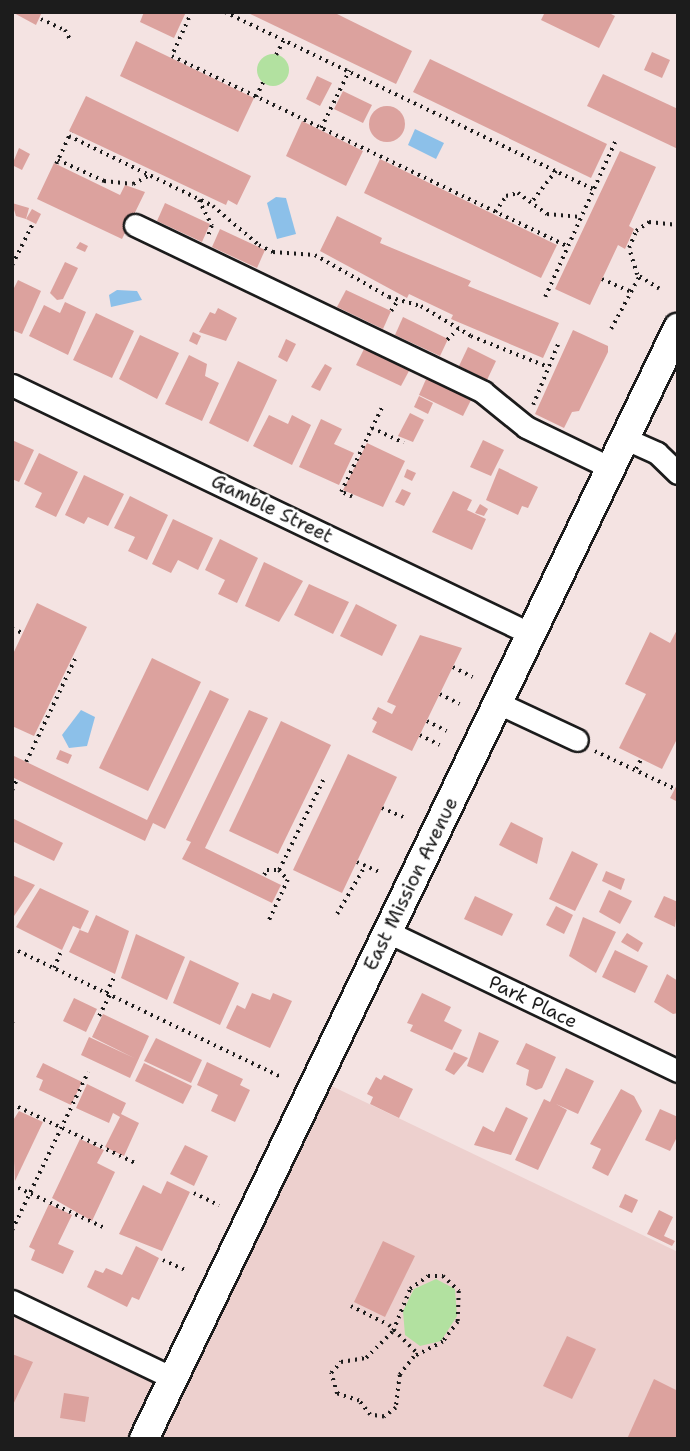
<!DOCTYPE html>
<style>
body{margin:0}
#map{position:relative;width:690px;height:1451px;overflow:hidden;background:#f4e3e2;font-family:"Shantell Sans",sans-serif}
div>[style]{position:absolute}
.built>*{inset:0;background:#edd0ce}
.green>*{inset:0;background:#b2e1a0}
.round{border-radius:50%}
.water>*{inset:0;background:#8cc0e9}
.building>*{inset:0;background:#dca29e}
.path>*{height:3.5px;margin-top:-1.75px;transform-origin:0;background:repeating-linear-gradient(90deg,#1c1c1c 0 2px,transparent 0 7px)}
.roads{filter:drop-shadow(2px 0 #1c1c1c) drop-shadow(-2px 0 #1c1c1c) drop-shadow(0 2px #1c1c1c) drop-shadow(0 -2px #1c1c1c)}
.minor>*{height:21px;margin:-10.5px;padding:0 10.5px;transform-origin:10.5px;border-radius:10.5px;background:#fff}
.major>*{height:28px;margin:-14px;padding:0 14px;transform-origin:14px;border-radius:14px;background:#fff}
span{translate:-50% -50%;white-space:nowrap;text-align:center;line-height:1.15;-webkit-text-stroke:5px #fff;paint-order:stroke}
.street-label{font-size:19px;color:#1c1c1c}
.frame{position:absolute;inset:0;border:14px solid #1c1c1c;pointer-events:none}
</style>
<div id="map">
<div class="built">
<div style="clip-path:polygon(317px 1079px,678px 1252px,678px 1439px,12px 1439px,12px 1301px,174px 1378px)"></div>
</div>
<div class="green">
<div class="round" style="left:257px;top:54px;width:32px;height:32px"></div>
<div style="clip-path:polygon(436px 1279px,455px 1289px,457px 1316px,441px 1341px,420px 1346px,405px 1335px,403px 1311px,414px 1289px)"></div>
</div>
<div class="water">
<div style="clip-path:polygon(415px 129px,444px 143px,436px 159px,408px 145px)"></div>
<div style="clip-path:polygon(276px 197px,286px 198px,296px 234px,277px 239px,267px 203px)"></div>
<div style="clip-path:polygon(117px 290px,137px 291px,142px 300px,111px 307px,109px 295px)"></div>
<div style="clip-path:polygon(81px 710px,95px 717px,87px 746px,69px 748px,62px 735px)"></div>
</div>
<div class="building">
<div style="clip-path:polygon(12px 12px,42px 12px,36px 25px)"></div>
<div style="clip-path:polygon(144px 12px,186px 12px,174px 38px,140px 22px)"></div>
<div style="clip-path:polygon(246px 12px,333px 12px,412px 51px,396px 84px)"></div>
<div style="clip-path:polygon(545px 12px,607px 12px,615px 16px,599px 48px,541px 20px)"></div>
<div style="clip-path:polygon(136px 41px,254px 98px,238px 132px,120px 76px)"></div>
<div style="clip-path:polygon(652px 52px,670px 60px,662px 78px,644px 70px)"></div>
<div style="clip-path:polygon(430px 59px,607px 144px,591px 178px,413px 92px)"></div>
<div style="clip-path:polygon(603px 74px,678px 109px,678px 149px,587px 106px)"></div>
<div style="clip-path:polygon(317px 76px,332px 83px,320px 106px,306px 99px)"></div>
<div style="clip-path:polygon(343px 91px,372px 105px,363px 123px,334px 109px)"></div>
<div style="clip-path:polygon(86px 96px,251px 176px,237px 205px,228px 200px,226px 205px,69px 131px)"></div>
<div class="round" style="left:369px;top:106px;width:36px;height:36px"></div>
<div style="clip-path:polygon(302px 121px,363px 151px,346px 186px,286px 156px)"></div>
<div style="clip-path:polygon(19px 148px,30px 154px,22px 170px,12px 165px)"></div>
<div style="clip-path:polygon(620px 151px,656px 167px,629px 226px,634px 229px,625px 249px,618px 245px,590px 305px,555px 289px)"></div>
<div style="clip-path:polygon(380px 159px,557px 245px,541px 278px,364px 193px)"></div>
<div style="clip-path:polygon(54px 163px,120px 195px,125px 185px,145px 192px,122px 239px,37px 199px)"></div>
<div style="clip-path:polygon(12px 203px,29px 208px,26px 219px,16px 216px)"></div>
<div style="clip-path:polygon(165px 203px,210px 224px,202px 242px,157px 221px)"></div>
<div style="clip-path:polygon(32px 209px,41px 214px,36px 224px,26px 219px)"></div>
<div style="clip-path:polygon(337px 216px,382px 238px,380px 243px,471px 281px,468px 286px,559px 323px,543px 358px,451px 319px,453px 315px,409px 294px,407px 298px,320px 251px)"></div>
<div style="clip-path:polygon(220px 229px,265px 250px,257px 268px,212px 247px)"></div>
<div style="clip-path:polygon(80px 242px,88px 246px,85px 252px,76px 248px)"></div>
<div style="clip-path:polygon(65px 262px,78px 268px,63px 299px,57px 300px,50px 293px)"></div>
<div style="clip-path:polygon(18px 280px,41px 291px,22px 334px,12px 330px,12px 292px)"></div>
<div style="clip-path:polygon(346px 290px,391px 311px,383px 329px,337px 307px)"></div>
<div style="clip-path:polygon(65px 302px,86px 312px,68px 355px,29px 336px,44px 305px,60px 313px)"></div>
<div style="clip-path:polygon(218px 308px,237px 318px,226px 341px,199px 332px,210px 312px,215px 314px)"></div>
<div style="clip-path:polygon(96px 313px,134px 331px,112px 378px,73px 360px)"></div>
<div style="clip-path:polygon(403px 317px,448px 339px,440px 356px,395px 335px)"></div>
<div style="clip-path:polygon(573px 330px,608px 346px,608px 352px,579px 411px,572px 412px,564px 428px,535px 414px)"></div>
<div style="clip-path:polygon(193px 332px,201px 336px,197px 345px,189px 341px)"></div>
<div style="clip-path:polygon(140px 335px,179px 353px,157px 399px,119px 379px)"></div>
<div style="clip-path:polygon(286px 339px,296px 344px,287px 362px,278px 357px)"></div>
<div style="clip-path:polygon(365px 347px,410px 369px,401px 386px,356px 365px)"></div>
<div style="clip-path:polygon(468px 347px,496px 361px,487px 380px,459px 366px)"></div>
<div style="clip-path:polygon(189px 355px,207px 364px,205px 376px,219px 383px,202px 421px,165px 404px)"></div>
<div style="clip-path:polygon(238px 361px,277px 380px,248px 442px,209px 423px)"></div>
<div style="clip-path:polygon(325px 364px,332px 368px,320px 391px,311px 387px)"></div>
<div style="clip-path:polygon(427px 377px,472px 398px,463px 416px,419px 395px)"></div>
<div style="clip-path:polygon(419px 396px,433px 403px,428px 414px,414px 407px)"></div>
<div style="clip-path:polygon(410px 413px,424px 420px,413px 442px,398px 436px)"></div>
<div style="clip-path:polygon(269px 415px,288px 424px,292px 415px,311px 425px,292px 465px,253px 446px)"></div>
<div style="clip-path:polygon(321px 419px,342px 429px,334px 444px,354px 453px,339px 485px,299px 467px)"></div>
<div style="clip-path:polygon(12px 440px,34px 450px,19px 482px,12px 479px)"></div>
<div style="clip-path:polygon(483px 440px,504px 450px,491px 476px,470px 467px)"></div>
<div style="clip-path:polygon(367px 443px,405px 461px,383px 507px,343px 490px)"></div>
<div style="clip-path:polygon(39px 453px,78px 472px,56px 517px,35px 507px,42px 493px,24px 484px)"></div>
<div style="clip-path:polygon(499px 468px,538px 487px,528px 508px,522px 506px,518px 515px,486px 500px)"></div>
<div style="clip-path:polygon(407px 469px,416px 473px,412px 481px,404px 477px)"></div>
<div style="clip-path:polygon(84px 475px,124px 494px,108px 526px,88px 517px,84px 524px,65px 515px)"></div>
<div style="clip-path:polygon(402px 489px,411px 493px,404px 506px,395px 502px)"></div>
<div style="clip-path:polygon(453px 491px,472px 500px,467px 510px,486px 519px,472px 550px,432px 532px)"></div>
<div style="clip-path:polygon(130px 496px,168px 515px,147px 560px,128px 551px,135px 537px,114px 528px)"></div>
<div style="clip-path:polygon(480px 504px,488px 509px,484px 516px,475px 513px)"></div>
<div style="clip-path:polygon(173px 519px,213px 538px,198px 570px,178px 560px,171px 573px,152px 564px)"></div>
<div style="clip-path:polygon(220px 539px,258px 558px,237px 603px,218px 594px,225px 580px,205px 570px)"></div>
<div style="clip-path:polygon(264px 562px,303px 581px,279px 622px,245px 606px)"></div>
<div style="clip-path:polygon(309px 584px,349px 602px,333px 634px,294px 615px)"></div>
<div style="clip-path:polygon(37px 603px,87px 627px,34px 736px,12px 726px,12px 656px)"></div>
<div style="clip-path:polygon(356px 604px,397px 625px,382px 656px,340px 636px)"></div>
<div style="clip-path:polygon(678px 628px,678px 737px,662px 769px,619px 748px,646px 694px,625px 684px,650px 632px,670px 643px)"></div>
<div style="clip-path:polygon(420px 635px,462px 648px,412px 751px,372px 732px,377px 722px,372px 719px,378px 707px,392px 714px,396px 706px,387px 702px)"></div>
<div style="clip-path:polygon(152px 658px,201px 682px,148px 791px,99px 768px)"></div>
<div style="clip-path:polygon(210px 690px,229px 699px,165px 829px,153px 823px,145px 841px,12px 777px,12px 755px,147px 820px)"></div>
<div style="clip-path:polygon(249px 710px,268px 718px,205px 848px,281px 885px,272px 903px,182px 859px,191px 842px,186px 840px)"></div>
<div style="clip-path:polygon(281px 721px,331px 745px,278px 854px,229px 831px)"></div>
<div style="clip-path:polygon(60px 750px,72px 755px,68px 764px,56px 759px)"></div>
<div style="clip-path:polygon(348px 754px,397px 777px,342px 893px,293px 870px)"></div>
<div style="clip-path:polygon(678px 783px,678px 802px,670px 798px)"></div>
<div style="clip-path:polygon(12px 818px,63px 843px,54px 861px,12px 841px)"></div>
<div style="clip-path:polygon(511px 822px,543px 838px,537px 864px,499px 845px)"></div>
<div style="clip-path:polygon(572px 851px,598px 864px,575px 911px,549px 899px)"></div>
<div style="clip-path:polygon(606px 871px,625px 879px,621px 890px,602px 881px)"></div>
<div style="clip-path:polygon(12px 875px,35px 885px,12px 919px)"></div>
<div style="clip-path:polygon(40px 888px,89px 911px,80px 930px,88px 933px,96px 915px,129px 931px,115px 974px,69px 952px,80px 929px,73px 926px,62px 950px,16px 927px)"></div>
<div style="clip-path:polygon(609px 890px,632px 901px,620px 924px,599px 912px)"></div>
<div style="clip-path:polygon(475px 896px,513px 914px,502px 936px,464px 919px)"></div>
<div style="clip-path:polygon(664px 896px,678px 902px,675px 927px,654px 917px)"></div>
<div style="clip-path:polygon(556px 906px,573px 915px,564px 934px,546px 925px)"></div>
<div style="clip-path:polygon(583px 917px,616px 932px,596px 973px,569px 956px)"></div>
<div style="clip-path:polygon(627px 933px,643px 943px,638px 952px,621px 942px)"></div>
<div style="clip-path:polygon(136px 934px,185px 957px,167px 1000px,121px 978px)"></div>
<div style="clip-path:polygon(615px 950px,648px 966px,635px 993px,602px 977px)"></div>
<div style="clip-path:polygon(190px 960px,239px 983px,220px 1025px,173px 1003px)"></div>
<div style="clip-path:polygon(667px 974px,678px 981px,678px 1013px,673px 1014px,654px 1002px)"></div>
<div style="clip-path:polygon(252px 993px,270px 1000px,273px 993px,292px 1001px,270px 1048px,226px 1028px,237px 1005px,245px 1009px)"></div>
<div style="clip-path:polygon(422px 993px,451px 1007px,444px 1021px,462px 1030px,452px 1050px,410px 1031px,413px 1025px,407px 1023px)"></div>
<div style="clip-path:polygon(74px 998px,97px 1009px,86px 1032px,63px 1021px)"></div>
<div style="clip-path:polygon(103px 1014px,149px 1036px,130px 1078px,81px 1055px,89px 1037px,134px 1058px,92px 1037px)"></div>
<div style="clip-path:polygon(479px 1032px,499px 1041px,483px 1073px,467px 1066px)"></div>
<div style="clip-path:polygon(156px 1038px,202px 1060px,191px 1083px,144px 1061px)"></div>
<div style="clip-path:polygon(526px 1043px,556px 1057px,542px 1088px,536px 1090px,526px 1085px,529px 1070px,516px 1064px)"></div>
<div style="clip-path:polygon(454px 1052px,468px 1058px,454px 1075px,445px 1070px)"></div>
<div style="clip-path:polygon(207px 1062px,243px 1079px,240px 1085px,250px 1090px,235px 1122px,211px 1111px,218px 1095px,197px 1085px)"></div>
<div style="clip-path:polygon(43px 1063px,82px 1082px,71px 1105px,39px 1090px,43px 1080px,36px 1077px)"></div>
<div style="clip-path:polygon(144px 1063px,192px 1086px,183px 1104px,135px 1081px)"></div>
<div style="clip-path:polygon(566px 1068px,594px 1081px,578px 1114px,556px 1104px,567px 1110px,538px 1170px,515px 1160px,544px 1099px,550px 1102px)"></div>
<div style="clip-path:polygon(384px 1075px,413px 1089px,399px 1118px,370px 1104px,373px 1097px,367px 1094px,376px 1077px,381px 1080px)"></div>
<div style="clip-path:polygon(87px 1084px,126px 1103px,121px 1114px,139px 1123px,124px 1156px,105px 1147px,120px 1117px,113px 1113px,109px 1123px,76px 1108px)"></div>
<div style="clip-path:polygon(621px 1089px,634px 1096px,642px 1111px,608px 1176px,592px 1168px,601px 1149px,590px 1144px)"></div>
<div style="clip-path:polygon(506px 1107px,528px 1118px,511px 1155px,474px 1145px,483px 1126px,494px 1132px)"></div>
<div style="clip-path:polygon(660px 1109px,678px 1117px,678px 1135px,670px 1151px,645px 1140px)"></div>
<div style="clip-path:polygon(19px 1111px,43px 1122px,15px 1181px,12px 1122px)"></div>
<div style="clip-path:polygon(80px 1139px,104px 1150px,97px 1163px,115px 1172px,92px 1221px,52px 1198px)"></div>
<div style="clip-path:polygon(185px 1145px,208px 1156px,194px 1186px,170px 1174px)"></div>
<div style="clip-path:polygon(167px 1181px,190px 1192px,162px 1251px,119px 1234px,143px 1185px,161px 1194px)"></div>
<div style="clip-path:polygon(625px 1194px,638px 1200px,632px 1213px,619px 1207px)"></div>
<div style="clip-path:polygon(49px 1204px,72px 1215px,58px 1244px,74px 1251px,63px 1274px,31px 1260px,35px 1250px,29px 1247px)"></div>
<div style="clip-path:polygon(659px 1210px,673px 1217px,664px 1236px,675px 1241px,672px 1246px,647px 1234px)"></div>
<div style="clip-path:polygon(383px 1241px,415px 1256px,385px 1317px,354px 1302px)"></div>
<div style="clip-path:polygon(136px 1246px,159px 1258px,139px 1300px,132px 1297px,127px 1307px,87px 1287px,95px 1270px,103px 1273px,106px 1268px,122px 1275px)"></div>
<div style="clip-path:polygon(567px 1336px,596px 1349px,572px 1399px,543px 1386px)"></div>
<div style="clip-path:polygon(12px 1354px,33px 1362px,12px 1407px)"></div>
<div style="clip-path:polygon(654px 1379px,678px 1391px,678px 1439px,627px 1439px)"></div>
<div style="clip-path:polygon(64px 1393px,89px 1397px,85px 1422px,60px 1418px)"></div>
</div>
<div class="path">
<div style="left:192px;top:12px;width:48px;rotate:114.4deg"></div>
<div style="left:172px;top:56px;width:438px;rotate:25.7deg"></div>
<div style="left:225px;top:12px;width:408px;rotate:25.7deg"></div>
<div style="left:41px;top:19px;width:26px;rotate:25deg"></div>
<div style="left:65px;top:30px;width:13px;rotate:61deg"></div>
<div style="left:276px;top:55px;width:16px;rotate:-63deg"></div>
<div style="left:256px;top:97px;width:17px;rotate:-65deg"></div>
<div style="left:321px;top:128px;width:64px;rotate:-63.8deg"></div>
<div style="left:69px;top:136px;width:160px;rotate:25.9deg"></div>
<div style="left:213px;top:206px;width:60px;rotate:40.3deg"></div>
<div style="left:259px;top:245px;width:16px;rotate:27deg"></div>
<div style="left:273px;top:252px;width:42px;rotate:4.1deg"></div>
<div style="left:315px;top:255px;width:85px;rotate:29.6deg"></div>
<div style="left:389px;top:297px;width:33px;rotate:16deg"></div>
<div style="left:421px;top:306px;width:58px;rotate:31deg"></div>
<div style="left:471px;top:336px;width:83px;rotate:21.9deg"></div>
<div style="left:58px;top:160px;width:51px;rotate:24.5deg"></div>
<div style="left:104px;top:181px;width:29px;rotate:6deg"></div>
<div style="left:133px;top:184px;width:19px;rotate:-28deg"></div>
<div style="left:56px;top:164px;width:35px;rotate:-65deg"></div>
<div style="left:199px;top:200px;width:29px;rotate:63deg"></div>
<div style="left:212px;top:226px;width:12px;rotate:110deg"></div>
<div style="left:533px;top:200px;width:37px;rotate:-52deg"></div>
<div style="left:495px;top:212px;width:19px;rotate:-55deg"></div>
<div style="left:506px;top:196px;width:12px;rotate:-14deg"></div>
<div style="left:518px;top:193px;width:36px;rotate:36deg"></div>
<div style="left:547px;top:214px;width:33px;rotate:5deg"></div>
<div style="left:12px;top:265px;width:45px;rotate:-63.4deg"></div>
<div style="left:602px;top:279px;width:30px;rotate:24deg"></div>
<div style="left:659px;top:289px;width:26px;rotate:-148deg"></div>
<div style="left:637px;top:275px;width:28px;rotate:-107deg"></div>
<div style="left:629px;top:248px;width:18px;rotate:-68deg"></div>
<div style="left:636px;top:231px;width:16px;rotate:-35deg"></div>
<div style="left:649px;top:222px;width:29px;rotate:6deg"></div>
<div style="left:545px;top:297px;width:170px;rotate:-65.7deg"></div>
<div style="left:391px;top:311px;width:13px;rotate:-58deg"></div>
<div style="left:611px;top:329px;width:59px;rotate:-61.7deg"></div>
<div style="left:447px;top:340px;width:16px;rotate:-45deg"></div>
<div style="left:533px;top:405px;width:66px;rotate:-67.7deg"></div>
<div style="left:372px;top:428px;width:35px;rotate:25deg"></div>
<div style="left:352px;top:497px;width:12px;rotate:-156deg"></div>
<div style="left:341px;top:492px;width:94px;rotate:-64.2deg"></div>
<div style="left:12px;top:629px;width:12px;rotate:20deg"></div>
<div style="left:453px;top:667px;width:22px;rotate:27deg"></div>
<div style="left:440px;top:694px;width:22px;rotate:27deg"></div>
<div style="left:427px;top:721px;width:22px;rotate:27deg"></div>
<div style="left:420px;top:735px;width:22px;rotate:27deg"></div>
<div style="left:595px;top:751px;width:89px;rotate:25.4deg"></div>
<div style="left:26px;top:762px;width:114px;rotate:-64.6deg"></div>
<div style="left:636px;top:769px;width:11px;rotate:-63deg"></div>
<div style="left:12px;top:790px;width:12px;rotate:-66deg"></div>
<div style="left:382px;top:808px;width:25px;rotate:23deg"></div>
<div style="left:357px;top:862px;width:24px;rotate:24deg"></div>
<div style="left:279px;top:870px;width:102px;rotate:-63.9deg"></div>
<div style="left:264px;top:875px;width:6px;rotate:-59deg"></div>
<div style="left:267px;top:870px;width:12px"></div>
<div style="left:279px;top:870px;width:13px;rotate:48deg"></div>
<div style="left:288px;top:880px;width:47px;rotate:114.9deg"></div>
<div style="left:337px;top:914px;width:56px;rotate:-59.7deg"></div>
<div style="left:12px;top:948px;width:298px;rotate:25.6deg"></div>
<div style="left:54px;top:968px;width:18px;rotate:-68deg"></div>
<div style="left:106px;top:993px;width:18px;rotate:-63deg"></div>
<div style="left:99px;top:1016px;width:25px;rotate:-63deg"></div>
<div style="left:12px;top:1024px;width:6px;rotate:18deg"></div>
<div style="left:12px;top:1104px;width:139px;rotate:25.6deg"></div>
<div style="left:12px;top:1185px;width:102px;rotate:24.8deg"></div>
<div style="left:194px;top:1193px;width:28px;rotate:26deg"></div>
<div style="left:12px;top:1230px;width:175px;rotate:-64.3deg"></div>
<div style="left:163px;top:1260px;width:27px;rotate:24deg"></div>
<div style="left:428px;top:1276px;width:15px"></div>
<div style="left:443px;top:1276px;width:22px;rotate:43deg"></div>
<div style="left:459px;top:1291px;width:31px;rotate:92deg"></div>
<div style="left:458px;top:1322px;width:25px;rotate:127deg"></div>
<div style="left:443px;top:1342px;width:33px;rotate:153deg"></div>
<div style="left:414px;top:1357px;width:23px;rotate:128deg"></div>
<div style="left:400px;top:1375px;width:33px;rotate:97deg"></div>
<div style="left:396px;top:1408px;width:15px;rotate:143deg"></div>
<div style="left:384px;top:1417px;width:14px;rotate:-172deg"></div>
<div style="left:370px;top:1415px;width:18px;rotate:-128deg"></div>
<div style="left:359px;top:1401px;width:23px;rotate:-162deg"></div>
<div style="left:337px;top:1394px;width:22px;rotate:-106deg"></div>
<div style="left:331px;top:1373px;width:15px;rotate:-48deg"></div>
<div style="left:341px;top:1362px;width:25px;rotate:-9deg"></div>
<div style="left:366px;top:1358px;width:38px;rotate:-45deg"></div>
<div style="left:393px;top:1331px;width:45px;rotate:-68deg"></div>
<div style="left:410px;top:1289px;width:22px;rotate:-36deg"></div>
<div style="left:351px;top:1306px;width:42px;rotate:26.6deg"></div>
<div style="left:389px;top:1325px;width:41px;rotate:45deg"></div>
</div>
<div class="roads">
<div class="minor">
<div style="left:135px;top:225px;width:386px;rotate:25.6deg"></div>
<div style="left:483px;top:392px;width:55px;rotate:39.1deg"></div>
<div style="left:526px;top:427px;width:94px;rotate:25.8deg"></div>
<div style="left:12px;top:385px;width:576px;rotate:25.63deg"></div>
<div style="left:626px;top:439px;width:34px;rotate:24deg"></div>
<div style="left:657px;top:453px;width:29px;rotate:44deg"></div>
<div style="left:498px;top:703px;width:87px;rotate:25.1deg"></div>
<div style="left:388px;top:932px;width:322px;rotate:25.6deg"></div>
<div style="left:12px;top:1301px;width:178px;rotate:25.6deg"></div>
</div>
<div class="major">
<div style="left:144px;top:1439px;width:1233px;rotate:-64.33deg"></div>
</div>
</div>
<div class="street-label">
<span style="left:272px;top:509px;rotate:26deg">Gamble Street</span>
<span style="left:411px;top:884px;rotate:-64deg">East Mission Avenue</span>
<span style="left:533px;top:1002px;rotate:26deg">Park Place</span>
</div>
<div class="frame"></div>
</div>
